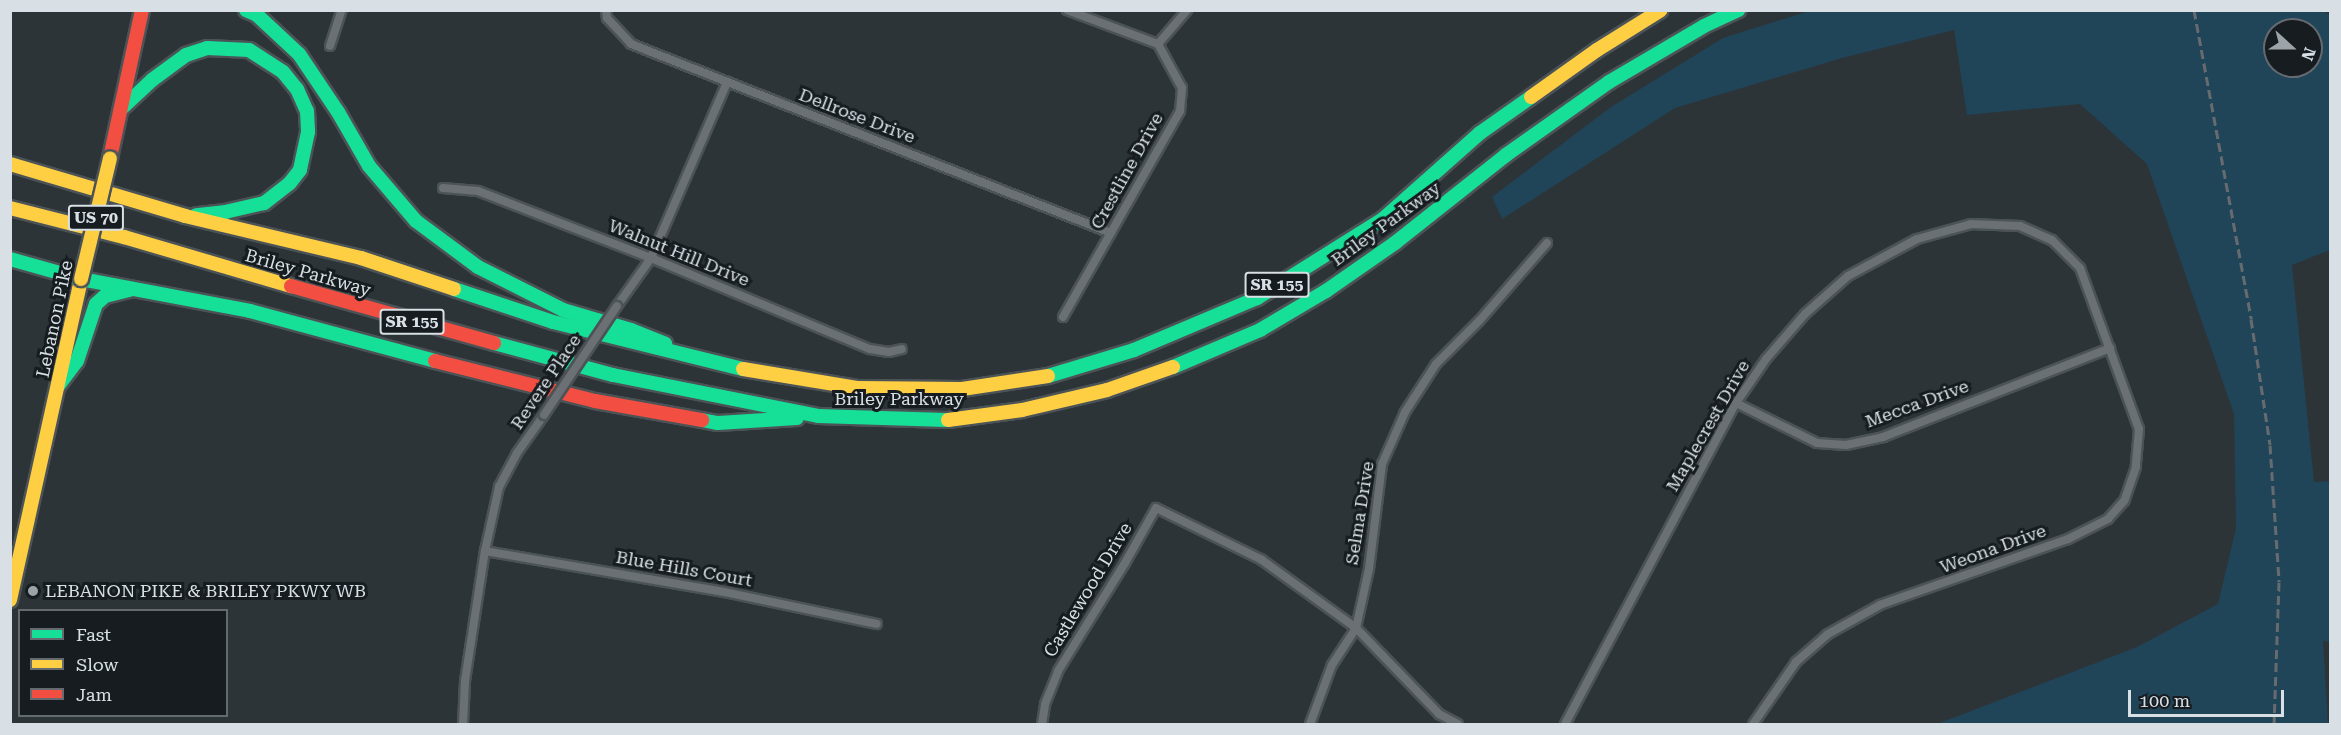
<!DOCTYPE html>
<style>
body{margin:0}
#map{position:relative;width:2341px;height:735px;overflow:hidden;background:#2d3438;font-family:"Roboto Serif",serif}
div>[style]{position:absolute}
.green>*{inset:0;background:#204458}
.roads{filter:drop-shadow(2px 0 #4c5356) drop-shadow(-2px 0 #4c5356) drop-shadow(0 2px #4c5356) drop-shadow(0 -2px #4c5356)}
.street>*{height:8px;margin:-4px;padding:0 4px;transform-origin:4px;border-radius:4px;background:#6a7073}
.fast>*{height:14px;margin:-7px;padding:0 7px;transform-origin:7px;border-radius:7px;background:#16e098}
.slow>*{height:14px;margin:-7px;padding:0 7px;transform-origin:7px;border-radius:7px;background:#ffcf43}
.jam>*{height:14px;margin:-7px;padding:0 7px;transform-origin:7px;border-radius:7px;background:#f24e42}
.rail>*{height:3px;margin-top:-1.5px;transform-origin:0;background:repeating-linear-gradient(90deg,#666b6f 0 9px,transparent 0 13.5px)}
.bridges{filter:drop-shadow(2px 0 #4c5356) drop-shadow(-2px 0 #4c5356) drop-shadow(0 2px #4c5356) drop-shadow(0 -2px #4c5356)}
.street-bridge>*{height:8px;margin:-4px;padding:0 4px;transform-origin:4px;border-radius:4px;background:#6a7073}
.slow-bridge>*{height:14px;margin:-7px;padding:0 7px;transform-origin:7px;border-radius:7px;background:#ffcf43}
.dots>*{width:16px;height:16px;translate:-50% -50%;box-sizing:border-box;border:3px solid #161c1f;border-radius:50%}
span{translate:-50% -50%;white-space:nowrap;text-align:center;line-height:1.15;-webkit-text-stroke:6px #161c1f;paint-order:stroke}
.shield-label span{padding:2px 4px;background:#161c1f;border:2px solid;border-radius:4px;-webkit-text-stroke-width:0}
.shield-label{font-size:16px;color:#d8e0e6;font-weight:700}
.street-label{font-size:18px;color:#d8e0e6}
.poi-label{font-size:18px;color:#d8e0e6}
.left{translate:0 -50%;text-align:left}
.frame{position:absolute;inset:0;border:12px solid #d8e0e6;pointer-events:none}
.legend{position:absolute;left:18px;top:609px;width:210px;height:108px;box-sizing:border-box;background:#161c1f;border:2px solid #646a6f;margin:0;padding:8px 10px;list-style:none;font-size:18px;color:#d8e0e6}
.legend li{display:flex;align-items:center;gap:12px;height:30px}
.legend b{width:30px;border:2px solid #646a6f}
.north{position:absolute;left:2263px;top:18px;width:60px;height:60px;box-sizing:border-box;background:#161c1f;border:2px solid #646a6f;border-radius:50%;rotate:111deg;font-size:16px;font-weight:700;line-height:24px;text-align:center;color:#d8e0e6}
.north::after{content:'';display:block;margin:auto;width:21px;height:27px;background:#9ca4a9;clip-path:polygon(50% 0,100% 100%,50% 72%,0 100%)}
.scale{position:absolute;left:2128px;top:690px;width:156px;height:27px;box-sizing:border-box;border:3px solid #d8e0e6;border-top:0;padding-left:8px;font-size:18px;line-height:21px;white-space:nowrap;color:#d8e0e6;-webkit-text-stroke:4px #161c1f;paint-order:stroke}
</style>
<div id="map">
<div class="green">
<div style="clip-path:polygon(evenodd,2321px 10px,2330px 15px,2330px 250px,2292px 265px,2314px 482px,2330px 481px,2330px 642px,2323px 641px,2328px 724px,1937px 724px,2137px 647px,2218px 604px,2236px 528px,2234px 414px,2147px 164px,2080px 104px,1967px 115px,1954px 30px,1842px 58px,1675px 108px,1502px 219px,1492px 197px,1611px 107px,1723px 38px,1809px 11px,2321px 10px,2275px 30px,2311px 30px,2311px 66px,2275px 66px,2275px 30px)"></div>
</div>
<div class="roads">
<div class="street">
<div style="left:606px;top:10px;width:8px;rotate:83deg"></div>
<div style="left:607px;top:18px;width:35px;rotate:47deg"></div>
<div style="left:631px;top:44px;width:516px;rotate:21.49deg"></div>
<div style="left:1067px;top:10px;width:97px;rotate:20.5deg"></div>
<div style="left:330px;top:46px;width:38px;rotate:-72deg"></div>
<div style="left:443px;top:188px;width:35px;rotate:5deg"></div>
<div style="left:478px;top:191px;width:186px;rotate:21.2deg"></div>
<div style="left:651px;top:258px;width:237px;rotate:22.6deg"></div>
<div style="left:870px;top:349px;width:19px;rotate:9deg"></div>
<div style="left:889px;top:352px;width:13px;rotate:-13deg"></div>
<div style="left:617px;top:306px;width:59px;rotate:-54.7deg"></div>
<div style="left:651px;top:258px;width:192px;rotate:-66.6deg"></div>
<div style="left:1063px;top:317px;width:237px;rotate:-60.4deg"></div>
<div style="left:1180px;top:111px;width:23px;rotate:-85deg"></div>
<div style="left:1182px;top:88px;width:50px;rotate:-118.6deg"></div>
<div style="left:1158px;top:44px;width:45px;rotate:-49.5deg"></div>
<div style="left:1736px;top:403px;width:90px;rotate:26.3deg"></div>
<div style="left:1817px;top:443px;width:29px;rotate:4deg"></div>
<div style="left:1846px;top:445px;width:38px;rotate:-12deg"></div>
<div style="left:1883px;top:437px;width:244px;rotate:-21.4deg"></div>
<div style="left:485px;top:551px;width:242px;rotate:9.7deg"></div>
<div style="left:724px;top:592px;width:156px;rotate:11.8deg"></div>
<div style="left:463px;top:724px;width:43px;rotate:-87.3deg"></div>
<div style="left:465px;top:681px;width:132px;rotate:-81.3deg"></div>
<div style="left:485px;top:551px;width:66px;rotate:-77.7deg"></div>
<div style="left:499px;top:487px;width:38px;rotate:-62deg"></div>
<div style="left:517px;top:453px;width:47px;rotate:-54.6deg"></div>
<div style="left:1042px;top:724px;width:20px;rotate:-81deg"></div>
<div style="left:1045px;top:704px;width:35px;rotate:-68deg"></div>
<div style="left:1058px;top:671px;width:127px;rotate:-58.2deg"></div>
<div style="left:1125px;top:563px;width:63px;rotate:-60.6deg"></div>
<div style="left:1156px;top:508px;width:118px;rotate:26.1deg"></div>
<div style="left:1262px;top:560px;width:116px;rotate:35.9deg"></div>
<div style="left:1356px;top:628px;width:120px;rotate:46deg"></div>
<div style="left:1439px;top:714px;width:21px;rotate:28deg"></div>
<div style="left:1310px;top:724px;width:63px;rotate:-69.6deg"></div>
<div style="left:1332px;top:665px;width:44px;rotate:-57deg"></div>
<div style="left:1356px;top:628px;width:60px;rotate:-77.6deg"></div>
<div style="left:1369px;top:569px;width:106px;rotate:-82.9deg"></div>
<div style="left:1382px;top:464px;width:57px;rotate:-66.1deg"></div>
<div style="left:1405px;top:412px;width:57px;rotate:-57.1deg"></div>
<div style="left:1436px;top:364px;width:62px;rotate:-45deg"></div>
<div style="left:1480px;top:320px;width:102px;rotate:-49deg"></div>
<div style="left:1565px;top:724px;width:364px;rotate:-62deg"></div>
<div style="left:1736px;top:403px;width:53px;rotate:-55.7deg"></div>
<div style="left:1766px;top:359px;width:60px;rotate:-49.1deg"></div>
<div style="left:1805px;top:314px;width:57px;rotate:-41.5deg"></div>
<div style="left:1848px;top:276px;width:78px;rotate:-28.2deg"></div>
<div style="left:1917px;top:239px;width:56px;rotate:-15.5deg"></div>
<div style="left:1971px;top:224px;width:49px;rotate:2.3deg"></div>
<div style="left:2020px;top:226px;width:35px;rotate:24deg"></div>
<div style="left:2052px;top:240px;width:40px;rotate:45deg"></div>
<div style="left:2080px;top:268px;width:171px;rotate:69.9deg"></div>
<div style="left:2139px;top:429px;width:38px;rotate:95deg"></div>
<div style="left:2136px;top:467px;width:36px;rotate:109deg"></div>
<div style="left:2124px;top:501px;width:24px;rotate:132deg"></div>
<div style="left:2108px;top:519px;width:45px;rotate:153.4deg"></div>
<div style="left:2068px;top:539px;width:199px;rotate:160.7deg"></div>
<div style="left:1880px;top:605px;width:60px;rotate:150.9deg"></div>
<div style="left:1828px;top:634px;width:43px;rotate:138.8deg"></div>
<div style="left:1796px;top:662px;width:75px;rotate:124.7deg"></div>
</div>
<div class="fast">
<div style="left:246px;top:10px;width:12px;rotate:24deg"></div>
<div style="left:257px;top:15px;width:57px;rotate:42.9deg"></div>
<div style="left:299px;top:54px;width:70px;rotate:56.1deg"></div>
<div style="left:338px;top:112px;width:62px;rotate:60.1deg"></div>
<div style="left:369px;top:166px;width:72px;rotate:49.5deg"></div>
<div style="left:416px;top:221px;width:77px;rotate:36.6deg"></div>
<div style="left:478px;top:267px;width:95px;rotate:26.8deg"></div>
<div style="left:563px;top:310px;width:71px;rotate:16.4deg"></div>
<div style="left:631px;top:330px;width:37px;rotate:22deg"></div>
<div style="left:121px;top:109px;width:42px;rotate:-43.1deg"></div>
<div style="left:152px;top:80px;width:42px;rotate:-36.3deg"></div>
<div style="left:186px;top:55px;width:22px;rotate:-18deg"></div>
<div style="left:207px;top:48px;width:42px;rotate:2.7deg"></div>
<div style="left:249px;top:50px;width:40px;rotate:32.9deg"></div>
<div style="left:283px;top:72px;width:22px;rotate:51deg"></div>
<div style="left:297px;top:89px;width:24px;rotate:66deg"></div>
<div style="left:307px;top:111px;width:21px;rotate:87deg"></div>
<div style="left:308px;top:132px;width:39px;rotate:102deg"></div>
<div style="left:300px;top:170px;width:16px;rotate:128deg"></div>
<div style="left:290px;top:183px;width:33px;rotate:142deg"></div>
<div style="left:264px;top:203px;width:39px;rotate:167deg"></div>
<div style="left:226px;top:212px;width:30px;rotate:174deg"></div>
<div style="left:10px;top:259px;width:74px;rotate:15.7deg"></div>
<div style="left:81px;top:279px;width:172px;rotate:10.7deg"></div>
<div style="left:250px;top:311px;width:192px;rotate:15.1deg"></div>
<div style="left:454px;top:289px;width:104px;rotate:18.4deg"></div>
<div style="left:553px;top:322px;width:196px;rotate:13.9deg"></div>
<div style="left:494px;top:343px;width:123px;rotate:15.1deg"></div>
<div style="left:613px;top:375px;width:209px;rotate:11.3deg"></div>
<div style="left:818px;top:416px;width:130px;rotate:1.8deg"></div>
<div style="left:1173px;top:367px;width:95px;rotate:-23deg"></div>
<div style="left:1260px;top:330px;width:77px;rotate:-30.6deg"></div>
<div style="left:1326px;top:291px;width:84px;rotate:-34.8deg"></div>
<div style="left:1395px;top:243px;width:142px;rotate:-38.4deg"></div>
<div style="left:1506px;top:155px;width:126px;rotate:-35.3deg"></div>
<div style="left:1609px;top:82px;width:110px;rotate:-30.5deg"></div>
<div style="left:1704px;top:26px;width:38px;rotate:-25deg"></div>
<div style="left:1048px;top:376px;width:90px;rotate:-16.8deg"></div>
<div style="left:1134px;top:350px;width:134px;rotate:-22.9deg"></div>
<div style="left:1257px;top:298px;width:149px;rotate:-32.1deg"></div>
<div style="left:1383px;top:219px;width:130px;rotate:-41.6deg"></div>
<div style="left:1480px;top:133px;width:62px;rotate:-35.2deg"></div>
<div style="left:58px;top:386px;width:31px;rotate:-53deg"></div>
<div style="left:77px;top:361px;width:60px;rotate:-71.6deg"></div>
<div style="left:96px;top:304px;width:12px;rotate:-42deg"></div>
<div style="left:105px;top:296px;width:25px;rotate:-14deg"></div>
<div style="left:702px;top:420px;width:16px;rotate:11deg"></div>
<div style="left:718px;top:423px;width:79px;rotate:-3.6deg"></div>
</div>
<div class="slow">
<div style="left:1531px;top:97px;width:81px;rotate:-35.5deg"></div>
<div style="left:1597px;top:50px;width:75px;rotate:-32deg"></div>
<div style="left:10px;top:164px;width:183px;rotate:16.5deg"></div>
<div style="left:185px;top:216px;width:181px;rotate:13.4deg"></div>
<div style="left:361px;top:258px;width:98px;rotate:18.4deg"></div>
<div style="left:10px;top:208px;width:118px;rotate:14.3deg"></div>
<div style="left:124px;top:237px;width:174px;rotate:16.4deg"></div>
<div style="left:743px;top:369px;width:117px;rotate:9.4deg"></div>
<div style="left:858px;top:388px;width:104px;rotate:0.6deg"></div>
<div style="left:962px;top:389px;width:87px;rotate:-8.6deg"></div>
<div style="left:948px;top:420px;width:75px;rotate:-7.7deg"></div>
<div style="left:1022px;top:410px;width:87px;rotate:-13.2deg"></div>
<div style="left:1107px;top:390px;width:70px;rotate:-19.2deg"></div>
<div style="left:10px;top:600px;width:329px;rotate:-77.5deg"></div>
</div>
<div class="jam">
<div style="left:110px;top:158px;width:151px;rotate:-77.8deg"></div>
<div style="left:291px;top:286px;width:211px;rotate:15.7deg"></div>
<div style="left:435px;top:361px;width:165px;rotate:14deg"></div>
<div style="left:595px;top:401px;width:109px;rotate:10.1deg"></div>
</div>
</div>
<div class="rail">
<div style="left:2194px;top:10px;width:314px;rotate:79.5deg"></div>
<div style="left:2251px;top:319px;width:127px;rotate:81.4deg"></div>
<div style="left:2270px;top:445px;width:137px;rotate:86.2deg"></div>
<div style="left:2279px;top:582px;width:142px;rotate:92deg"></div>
</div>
<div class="bridges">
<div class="street-bridge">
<div style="left:544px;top:415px;width:131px;rotate:-56.2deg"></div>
</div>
<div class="slow-bridge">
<div style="left:81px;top:279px;width:124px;rotate:-76.5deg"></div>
</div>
</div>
<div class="dots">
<div style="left:33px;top:591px;background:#9ca4a9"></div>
</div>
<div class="shield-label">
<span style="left:96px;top:218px">US 70</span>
<span style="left:1277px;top:285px">SR 155</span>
<span style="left:412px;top:322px">SR 155</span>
</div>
<div class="street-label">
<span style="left:857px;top:116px;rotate:21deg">Dellrose Drive</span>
<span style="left:1127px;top:171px;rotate:-61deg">Crestline Drive</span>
<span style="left:1386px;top:224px;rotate:-36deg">Briley Parkway</span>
<span style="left:679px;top:253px;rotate:22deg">Walnut Hill Drive</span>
<span style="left:308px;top:273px;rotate:16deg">Briley Parkway</span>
<span style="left:55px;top:319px;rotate:-78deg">Lebanon Pike</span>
<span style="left:546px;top:382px;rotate:-56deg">Revere Place</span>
<span style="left:899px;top:399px">Briley Parkway</span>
<span style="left:1917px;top:404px;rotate:-20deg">Mecca Drive</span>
<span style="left:1708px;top:426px;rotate:-60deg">Maplecrest Drive</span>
<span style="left:1360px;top:513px;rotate:-81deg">Selma Drive</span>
<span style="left:1993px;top:549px;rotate:-20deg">Weona Drive</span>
<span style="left:684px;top:569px;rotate:10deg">Blue Hills Court</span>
<span style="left:1088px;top:590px;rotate:-59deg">Castlewood Drive</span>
</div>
<div class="poi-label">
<span class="left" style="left:45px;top:591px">LEBANON PIKE &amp; BRILEY PKWY WB</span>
</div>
<div class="frame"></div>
<ul class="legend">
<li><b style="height:8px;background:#16e098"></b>Fast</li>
<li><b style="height:8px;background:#ffcf43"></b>Slow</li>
<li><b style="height:8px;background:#f24e42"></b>Jam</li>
</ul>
<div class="north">N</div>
<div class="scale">100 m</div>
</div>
